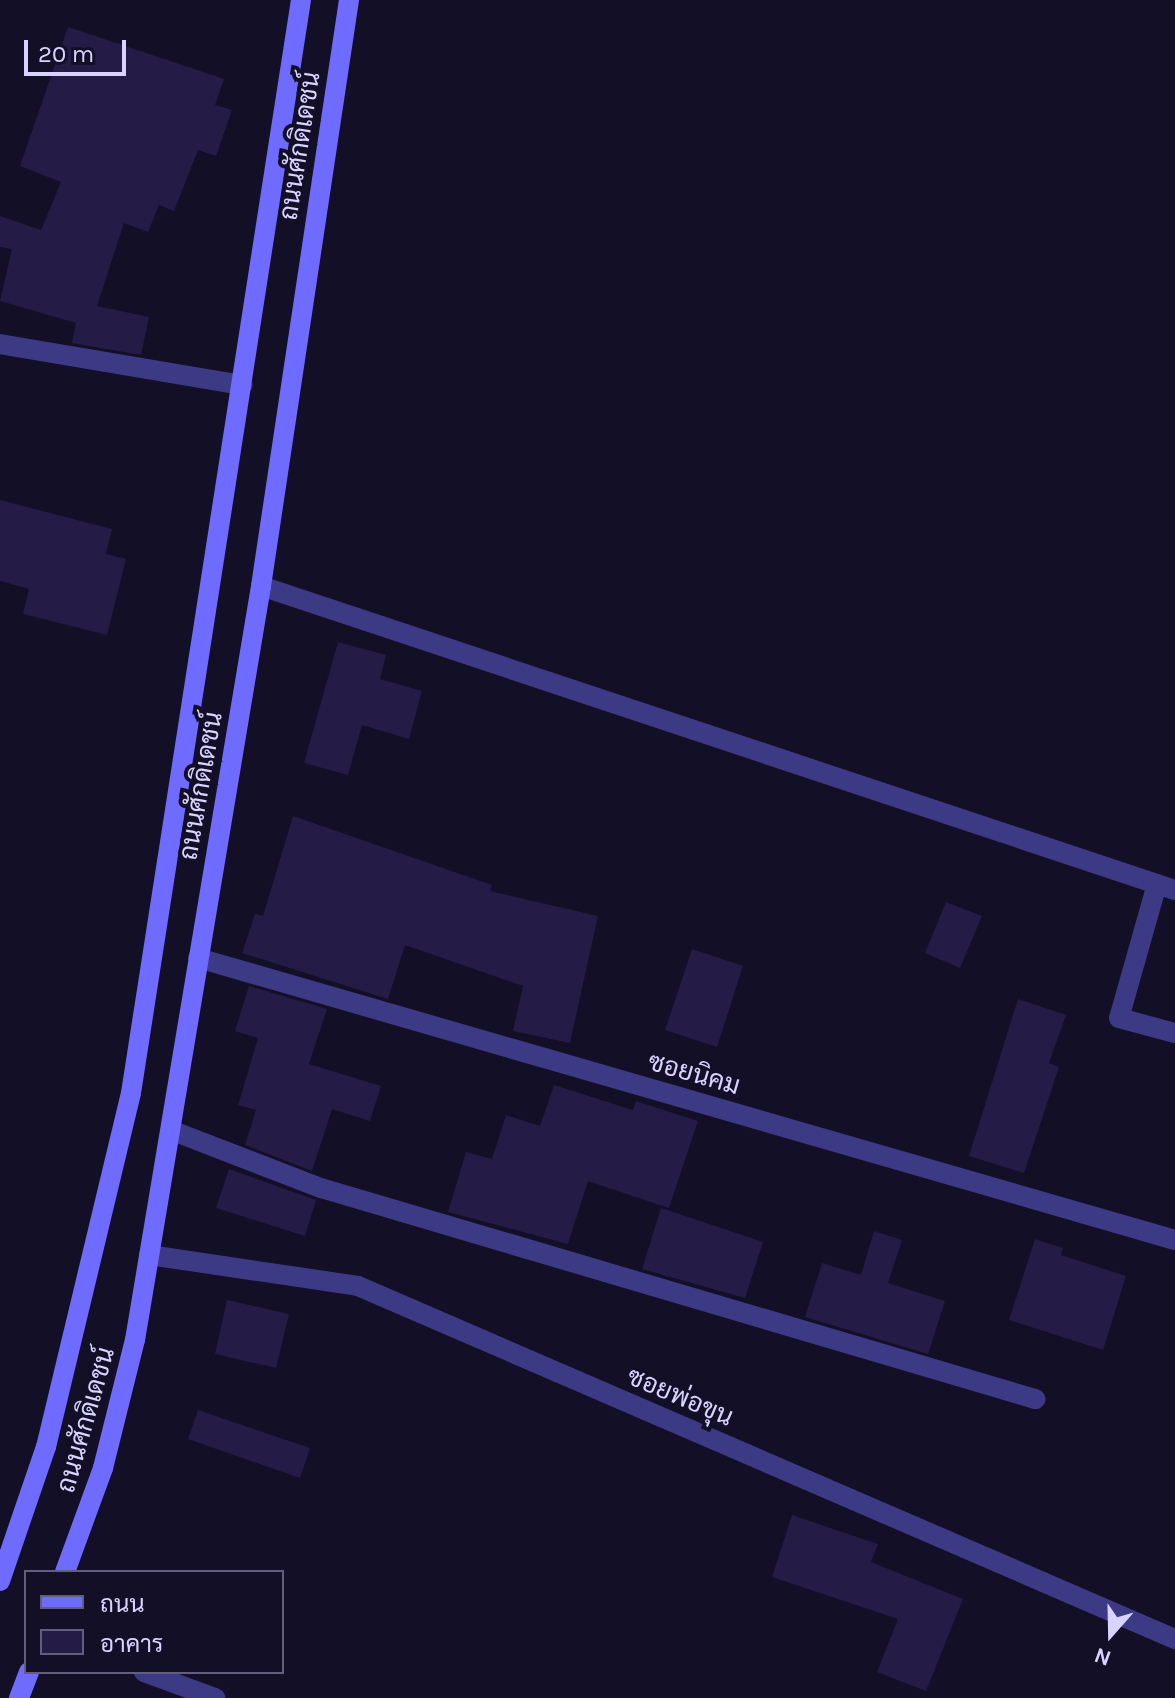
<!DOCTYPE html>
<meta charset="utf-8">
<style>
body{margin:0}
#map{position:relative;width:1175px;height:1698px;overflow:hidden;background:#130f26;font-family:Karla,Sarabun,sans-serif}
div>[style]{position:absolute}
.building>*{inset:0;background:#241b47}
.service>*{height:20px;margin:-10px;padding:0 10px;transform-origin:10px;border-radius:10px;background:#3d3a85}
.minor>*{height:20px;margin:-10px;padding:0 10px;transform-origin:10px;border-radius:10px;background:#3d3a85}
.secondary>*{height:20px;margin:-10px;padding:0 10px;transform-origin:10px;border-radius:10px;background:#6f6bff}
span{translate:-50% -50%;white-space:nowrap;text-align:center;line-height:1.15;-webkit-text-stroke:8px #130f26;paint-order:stroke}
.street-label{font-size:26px;color:#d9d4ff}
.legend{position:absolute;left:24px;top:1570px;width:260px;height:104px;box-sizing:border-box;background:#130f26;border:2px solid #625e7d;margin:0;padding:10px 14px;list-style:none;font-size:24px;color:#d9d4ff}
.legend li{display:flex;align-items:center;gap:16px;height:40px}
.legend b{width:40px;border:2px solid #625e7d}
.north{position:absolute;left:1071px;top:1594px;width:80px;height:80px;-webkit-text-stroke:6px #130f26;paint-order:stroke;rotate:200deg;font-size:22px;font-weight:700;line-height:32px;text-align:center;color:#d9d4ff}
.north::after{content:'';display:block;margin:auto;width:28px;height:36px;background:#d9d4ff;clip-path:polygon(50% 0,100% 100%,50% 72%,0 100%)}
.scale{position:absolute;left:24px;top:40px;width:102px;height:36px;box-sizing:border-box;border:4px solid #d9d4ff;border-top:0;padding-left:10px;font-size:24px;line-height:28px;white-space:nowrap;color:#d9d4ff;-webkit-text-stroke:6px #130f26;paint-order:stroke}
</style>
<div id="map">
<div class="building">
<div style="clip-path:polygon(68px 27px,224px 79px,215px 105px,232px 110px,216px 156px,198px 150px,174px 211px,159px 205px,148px 232px,124px 223px,97px 306px,149px 317px,141px 355px,72px 343px,76px 323px,0 301px,12px 249px,0 247px,0 216px,41px 230px,61px 182px,20px 166px)"></div>
<div style="clip-path:polygon(0 500px,112px 529px,106px 554px,126px 559px,107px 635px,23px 614px,29px 589px,0 581px)"></div>
<div style="clip-path:polygon(338px 642px,386px 655px,380px 679px,422px 691px,409px 739px,362px 725px,348px 775px,304px 763px)"></div>
<div style="clip-path:polygon(293px 816px,492px 885px,490px 891px,598px 916px,570px 1043px,513px 1031px,523px 986px,405px 945px,388px 999px,242px 953px,255px 914px,263px 916px)"></div>
<div style="clip-path:polygon(946px 902px,982px 916px,960px 968px,925px 953px)"></div>
<div style="clip-path:polygon(692px 949px,743px 966px,717px 1047px,665px 1030px)"></div>
<div style="clip-path:polygon(249px 986px,327px 1009px,309px 1064px,381px 1086px,370px 1121px,332px 1109px,312px 1171px,245px 1145px,256px 1110px,238px 1105px,258px 1038px,235px 1031px)"></div>
<div style="clip-path:polygon(1018px 999px,1066px 1015px,1049px 1063px,1059px 1067px,1024px 1173px,969px 1156px)"></div>
<div style="clip-path:polygon(554px 1085px,633px 1110px,636px 1101px,698px 1121px,669px 1208px,588px 1181px,568px 1244px,448px 1212px,466px 1152px,492px 1159px,506px 1115px,540px 1126px)"></div>
<div style="clip-path:polygon(229px 1169px,316px 1200px,305px 1236px,216px 1208px)"></div>
<div style="clip-path:polygon(661px 1208px,763px 1242px,745px 1298px,642px 1269px)"></div>
<div style="clip-path:polygon(874px 1231px,902px 1240px,888px 1283px,945px 1301px,928px 1354px,805px 1317px,822px 1263px,861px 1275px)"></div>
<div style="clip-path:polygon(1035px 1239px,1063px 1248px,1061px 1255px,1126px 1276px,1103px 1350px,1009px 1320px)"></div>
<div style="clip-path:polygon(227px 1300px,289px 1314px,276px 1368px,215px 1354px)"></div>
<div style="clip-path:polygon(198px 1410px,310px 1448px,300px 1478px,188px 1439px)"></div>
<div style="clip-path:polygon(792px 1515px,878px 1544px,871px 1562px,963px 1599px,926px 1691px,877px 1672px,898px 1619px,772px 1577px)"></div>
</div>
<div class="service">
<div style="left:0;top:344px;width:246px;rotate:9.6deg"></div>
<div style="left:261px;top:586px;width:963px;rotate:18.4deg"></div>
<div style="left:1157px;top:884px;width:139px;rotate:105.8deg"></div>
<div style="left:1119px;top:1018px;width:58px;rotate:15deg"></div>
<div style="left:173px;top:1131px;width:159px;rotate:21.1deg"></div>
<div style="left:321px;top:1188px;width:745px;rotate:16.46deg"></div>
</div>
<div class="minor">
<div style="left:198px;top:958px;width:1017px;rotate:16.1deg"></div>
<div style="left:149px;top:1255px;width:211px;rotate:8.4deg"></div>
<div style="left:358px;top:1286px;width:890px;rotate:23.37deg"></div>
<div style="left:144px;top:1672px;width:76px;rotate:20.1deg"></div>
</div>
<div class="secondary">
<div style="left:65px;top:1572px;width:111px;rotate:-69.9deg"></div>
<div style="left:103px;top:1468px;width:132px;rotate:-76deg"></div>
<div style="left:135px;top:1340px;width:764px;rotate:-80.51deg"></div>
<div style="left:261px;top:586px;width:593px;rotate:-81.46deg"></div>
<div style="left:0;top:1581px;width:142px;rotate:-71.1deg"></div>
<div style="left:46px;top:1447px;width:364px;rotate:-76.5deg"></div>
<div style="left:131px;top:1093px;width:1106px;rotate:-81.16deg"></div>
<div style="left:19px;top:1698px;width:28px;rotate:-69deg"></div>
</div>
<div class="street-label">
<span style="left:300px;top:146px;rotate:-81deg">ถนนศักดิเดชน์</span>
<span style="left:201px;top:786px;rotate:-80deg">ถนนศักดิเดชน์</span>
<span style="left:694px;top:1074px;rotate:16deg">ซอยนิคม</span>
<span style="left:680px;top:1397px;rotate:23deg">ซอยพ่อขุน</span>
<span style="left:86px;top:1420px;rotate:-74deg">ถนนศักดิเดชน์</span>
</div>
<ul class="legend">
<li><b style="height:10px;background:#6f6bff"></b>ถนน</li>
<li><b style="height:22px;background:#241b47"></b>อาคาร</li>
</ul>
<div class="north">N</div>
<div class="scale">20 m</div>
</div>
